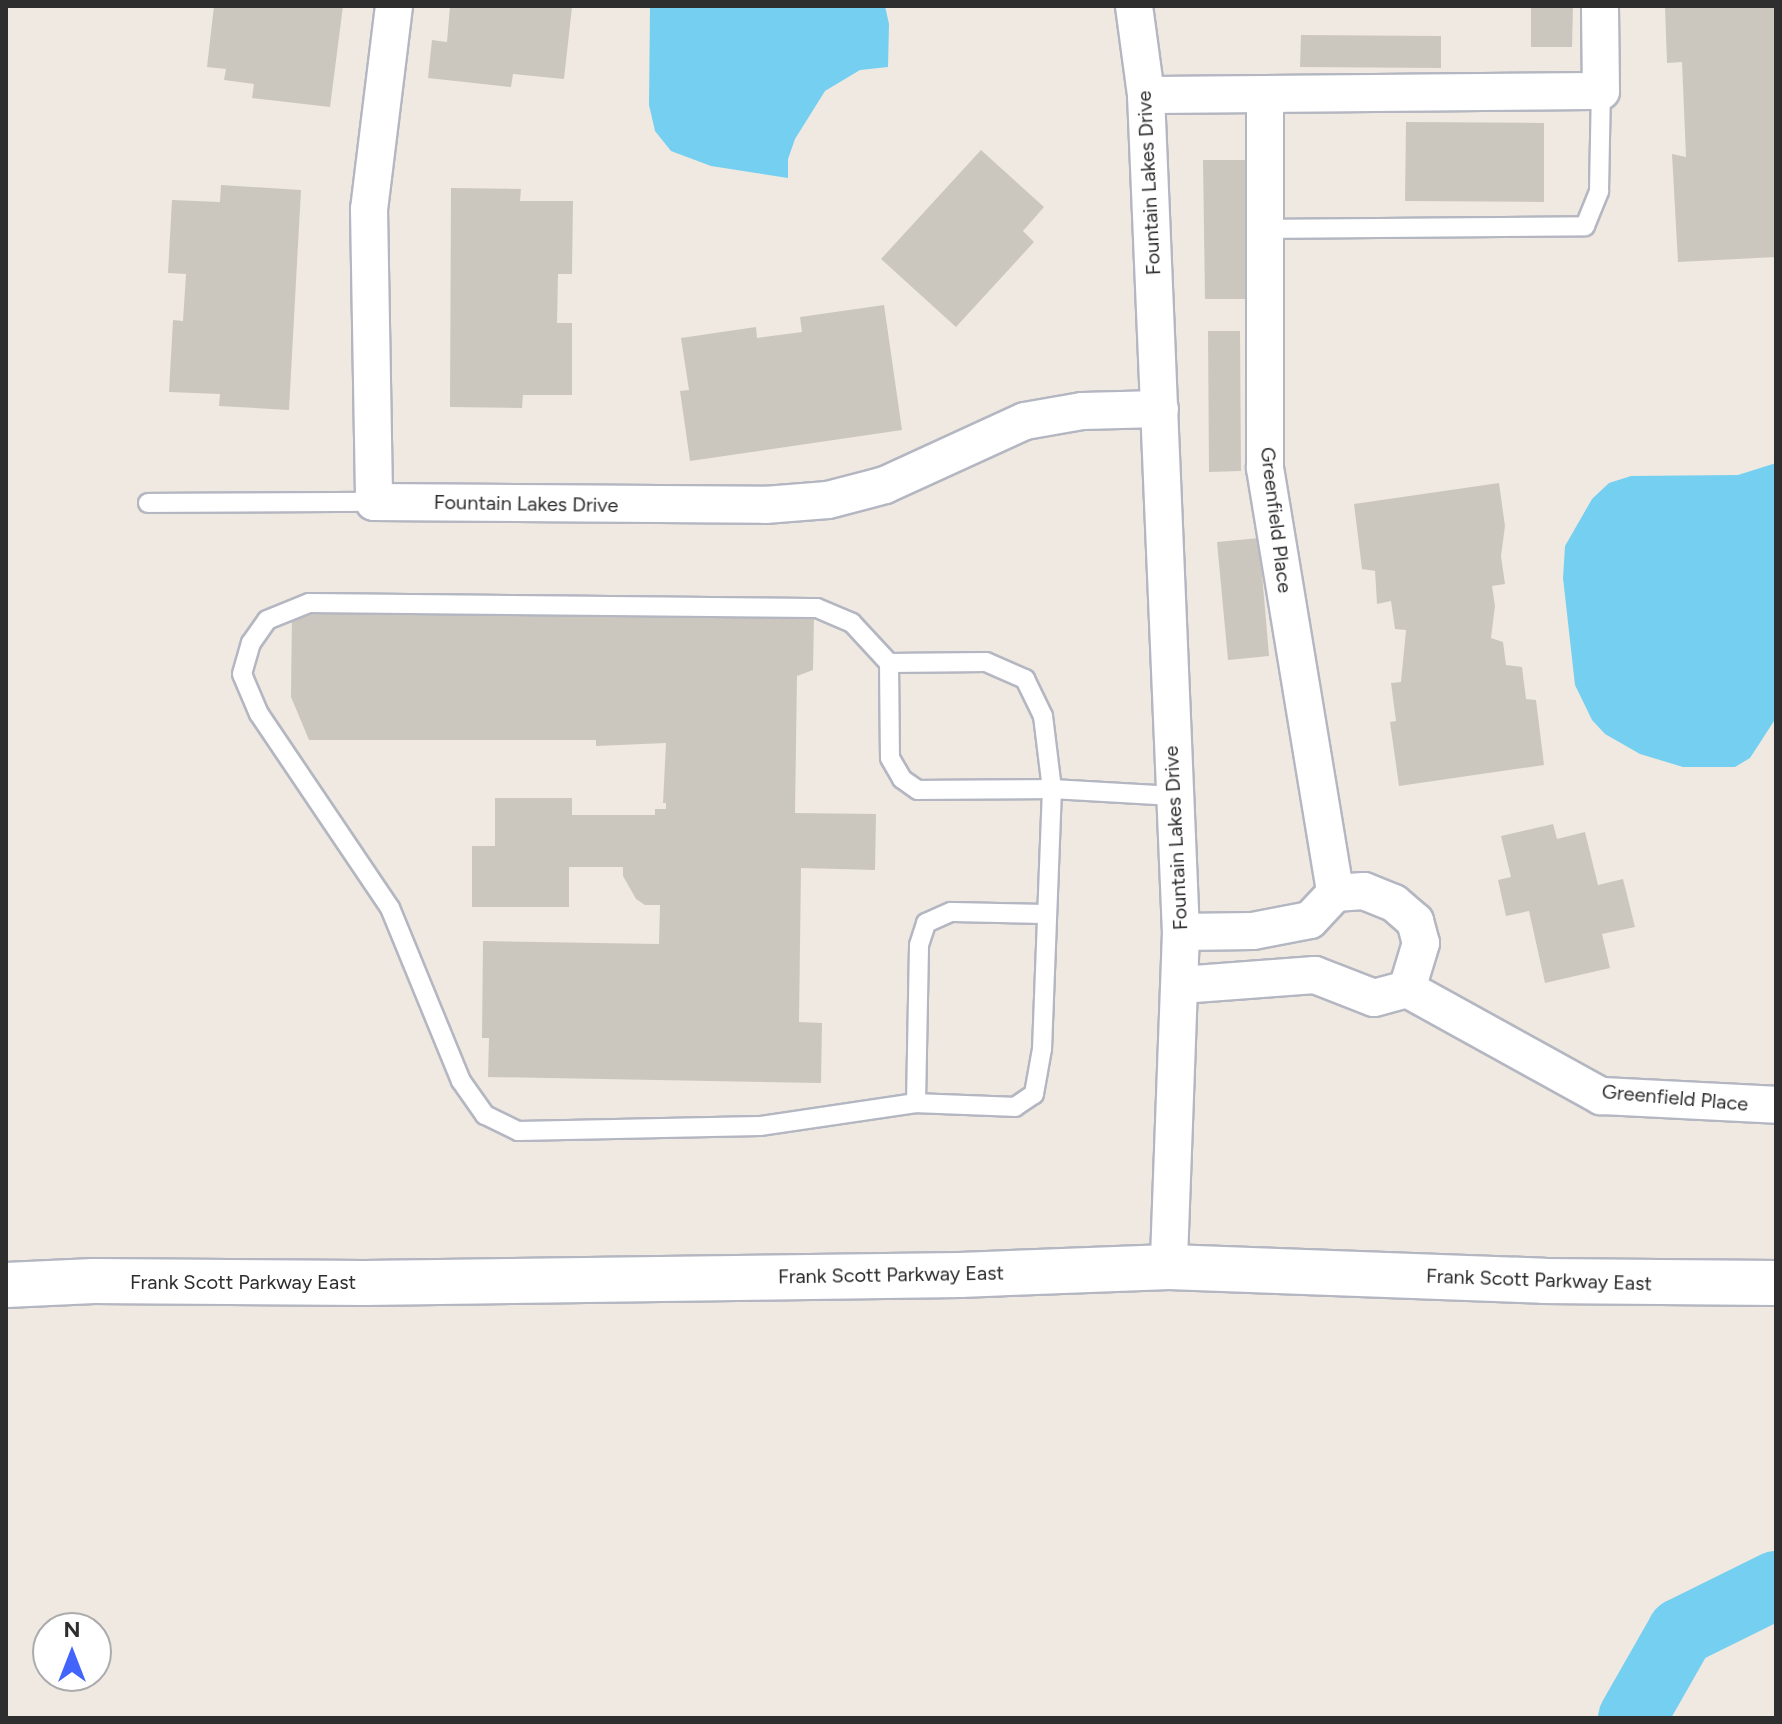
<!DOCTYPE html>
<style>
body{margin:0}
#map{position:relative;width:1782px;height:1724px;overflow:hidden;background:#efe9e1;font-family:Figtree,sans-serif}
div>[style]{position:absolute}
.water>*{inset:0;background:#75cff0}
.river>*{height:68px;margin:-34px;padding:0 34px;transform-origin:34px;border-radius:34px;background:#75cff0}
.building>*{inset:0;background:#cbc7bf}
.roads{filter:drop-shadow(2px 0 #b4b7c1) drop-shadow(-2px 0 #b4b7c1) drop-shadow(0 2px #b4b7c1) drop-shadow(0 -2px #b4b7c1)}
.service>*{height:18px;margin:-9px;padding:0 9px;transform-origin:9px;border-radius:9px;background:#fff}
.minor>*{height:36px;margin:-18px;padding:0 18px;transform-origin:18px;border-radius:18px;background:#fff}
.secondary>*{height:44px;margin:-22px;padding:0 22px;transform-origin:22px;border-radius:22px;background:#fff}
span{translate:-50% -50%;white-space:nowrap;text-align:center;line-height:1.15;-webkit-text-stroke:6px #fff;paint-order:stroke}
.street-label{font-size:20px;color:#2e2e2e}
.frame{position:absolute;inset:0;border:8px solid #2e2e2e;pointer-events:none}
.north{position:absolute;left:32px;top:1612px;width:80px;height:80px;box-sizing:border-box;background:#fff;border:2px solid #ababab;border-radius:50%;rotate:0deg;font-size:22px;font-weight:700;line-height:32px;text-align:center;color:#2e2e2e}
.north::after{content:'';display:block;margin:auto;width:28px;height:36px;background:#4264fb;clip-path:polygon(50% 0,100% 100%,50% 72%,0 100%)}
</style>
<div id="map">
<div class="water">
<div style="clip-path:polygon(650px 6px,885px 6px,889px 24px,888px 67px,860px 70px,825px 91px,795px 139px,788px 159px,788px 178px,711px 166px,671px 151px,655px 131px,649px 105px)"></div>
<div style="clip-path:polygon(1776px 463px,1776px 718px,1750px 758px,1735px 767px,1683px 767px,1640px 754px,1605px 734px,1592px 720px,1575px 685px,1563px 578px,1565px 546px,1592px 499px,1609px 483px,1631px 476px,1738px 475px)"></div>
</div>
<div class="river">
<div style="left:1632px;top:1718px;width:99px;rotate:-60.3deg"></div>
<div style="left:1681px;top:1632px;width:106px;rotate:-26.3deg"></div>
</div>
<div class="building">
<div style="clip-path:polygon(214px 6px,343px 6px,330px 107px,252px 98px,254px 84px,224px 80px,226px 69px,207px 67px)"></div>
<div style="clip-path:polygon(450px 6px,572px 7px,564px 79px,513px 74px,511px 87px,428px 78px,432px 40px,447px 42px)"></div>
<div style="clip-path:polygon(1531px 6px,1573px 6px,1572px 47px,1531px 47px)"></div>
<div style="clip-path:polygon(1686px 6px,1776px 6px,1776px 257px,1678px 262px,1672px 154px,1686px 157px,1682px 62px,1667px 63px,1665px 7px)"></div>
<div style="clip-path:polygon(1301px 35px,1441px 36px,1441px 68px,1300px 67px)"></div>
<div style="clip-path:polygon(1406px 122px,1544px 123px,1544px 202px,1405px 201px)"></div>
<div style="clip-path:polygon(981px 150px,1044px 207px,1023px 231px,1034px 242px,956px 327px,881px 259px)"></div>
<div style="clip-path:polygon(1203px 160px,1246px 160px,1248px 299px,1205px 299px)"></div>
<div style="clip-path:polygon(221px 185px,301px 190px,289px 410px,219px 406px,220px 394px,169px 392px,173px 320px,183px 321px,186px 274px,168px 273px,172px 200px,220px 202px)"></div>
<div style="clip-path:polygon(451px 188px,521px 189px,520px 201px,573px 201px,572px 274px,558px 274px,557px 323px,572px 323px,572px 395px,523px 395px,522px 408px,450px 407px)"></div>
<div style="clip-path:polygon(884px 305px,902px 430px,690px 461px,680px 391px,689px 390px,681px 338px,756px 327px,757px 338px,802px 332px,800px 317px)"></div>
<div style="clip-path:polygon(1208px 331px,1240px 331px,1241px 471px,1209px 472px)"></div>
<div style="clip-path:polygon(1499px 483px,1505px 526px,1501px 556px,1505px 584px,1492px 586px,1495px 606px,1491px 638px,1503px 642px,1506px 665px,1522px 667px,1526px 699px,1536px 700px,1544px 765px,1399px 786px,1390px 722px,1396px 721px,1391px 683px,1401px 682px,1406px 630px,1395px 629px,1391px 601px,1377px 604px,1375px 571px,1362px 569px,1354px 504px)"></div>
<div style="clip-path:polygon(1259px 538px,1269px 656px,1228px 660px,1217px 542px)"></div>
<div style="clip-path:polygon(292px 610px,814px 617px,813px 670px,797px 676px,795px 813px,876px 814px,875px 870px,801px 868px,799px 1022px,822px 1023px,821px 1083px,488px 1077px,489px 1038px,482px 1038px,483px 941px,659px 944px,660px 905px,645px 905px,636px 899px,623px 876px,623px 867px,569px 867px,569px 907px,472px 907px,472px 846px,495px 846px,495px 798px,572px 798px,572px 815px,655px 815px,655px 809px,666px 809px,666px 803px,663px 803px,666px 743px,596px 746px,596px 740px,309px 740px,291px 697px)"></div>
<div style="clip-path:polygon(1553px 824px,1557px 839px,1585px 832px,1598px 885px,1623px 879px,1635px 927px,1602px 934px,1610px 968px,1545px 983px,1529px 911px,1506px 916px,1498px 880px,1511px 877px,1501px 836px)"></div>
</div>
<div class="roads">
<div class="service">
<div style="left:1265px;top:229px;width:320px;rotate:-0.5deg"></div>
<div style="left:1585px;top:226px;width:38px;rotate:-68deg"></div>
<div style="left:1599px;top:191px;width:100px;rotate:-88.9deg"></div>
<div style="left:148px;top:503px;width:226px;rotate:-0.3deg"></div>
<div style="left:889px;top:663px;width:95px;rotate:89.4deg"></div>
<div style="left:890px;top:758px;width:24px;rotate:60deg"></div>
<div style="left:902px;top:779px;width:19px;rotate:35deg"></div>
<div style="left:918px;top:790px;width:134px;rotate:-0.4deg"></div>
<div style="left:1052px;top:789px;width:260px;rotate:92.2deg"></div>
<div style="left:1042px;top:1049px;width:46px;rotate:100.1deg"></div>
<div style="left:1034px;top:1094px;width:23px;rotate:146deg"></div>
<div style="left:1015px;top:1107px;width:99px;rotate:-177.7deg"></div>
<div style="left:916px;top:1103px;width:158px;rotate:-88.9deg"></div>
<div style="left:919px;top:945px;width:23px;rotate:-72deg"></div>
<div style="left:926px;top:923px;width:27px;rotate:-24deg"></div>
<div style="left:951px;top:912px;width:96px;rotate:1.2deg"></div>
<div style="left:916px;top:1103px;width:158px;rotate:171.6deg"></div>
<div style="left:760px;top:1126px;width:242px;rotate:178.8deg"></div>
<div style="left:518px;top:1131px;width:37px;rotate:-154deg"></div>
<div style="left:485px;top:1115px;width:42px;rotate:-125.2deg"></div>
<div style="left:461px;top:1081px;width:187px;rotate:-112.3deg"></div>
<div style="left:390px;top:908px;width:234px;rotate:-124deg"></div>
<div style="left:259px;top:714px;width:43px;rotate:-113deg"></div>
<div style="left:242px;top:674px;width:32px;rotate:-74deg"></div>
<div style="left:251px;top:643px;width:28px;rotate:-55deg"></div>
<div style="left:267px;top:620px;width:45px;rotate:-22deg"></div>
<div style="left:309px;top:603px;width:508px;rotate:0.56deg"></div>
<div style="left:817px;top:608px;width:38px;rotate:23deg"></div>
<div style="left:852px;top:623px;width:54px;rotate:47.2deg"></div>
<div style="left:889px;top:663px;width:97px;rotate:-0.6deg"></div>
<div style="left:986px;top:662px;width:43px;rotate:23.6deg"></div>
<div style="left:1025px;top:679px;width:41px;rotate:64.1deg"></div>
<div style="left:1043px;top:716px;width:74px;rotate:83deg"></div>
<div style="left:1052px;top:789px;width:122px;rotate:3.3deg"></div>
</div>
<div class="minor">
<div style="left:394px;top:6px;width:205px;rotate:97deg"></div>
<div style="left:369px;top:209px;width:293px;rotate:89deg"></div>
<div style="left:374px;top:502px;width:391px;rotate:0.4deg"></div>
<div style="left:765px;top:505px;width:63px;rotate:-4.5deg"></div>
<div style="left:828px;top:500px;width:59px;rotate:-14.7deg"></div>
<div style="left:885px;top:485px;width:154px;rotate:-24.6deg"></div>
<div style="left:1025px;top:421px;width:58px;rotate:-10deg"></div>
<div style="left:1082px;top:411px;width:78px;rotate:-1.5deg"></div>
<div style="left:1134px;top:6px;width:90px;rotate:82.3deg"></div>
<div style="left:1146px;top:95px;width:838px;rotate:87.61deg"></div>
<div style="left:1181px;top:932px;width:335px;rotate:92.1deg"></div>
<div style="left:1146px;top:95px;width:455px;rotate:-0.5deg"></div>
<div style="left:1601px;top:91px;width:85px;rotate:-90.7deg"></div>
<div style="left:1265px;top:95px;width:373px;rotate:90deg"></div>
<div style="left:1265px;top:468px;width:431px;rotate:80.6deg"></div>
<div style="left:1181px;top:932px;width:72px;rotate:-0.8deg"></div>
<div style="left:1253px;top:931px;width:58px;rotate:-10.9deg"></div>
<div style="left:1310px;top:920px;width:37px;rotate:-47deg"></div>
<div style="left:1335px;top:893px;width:29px;rotate:-4deg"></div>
<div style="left:1364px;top:891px;width:32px;rotate:22deg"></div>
<div style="left:1394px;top:903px;width:28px;rotate:41deg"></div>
<div style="left:1415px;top:921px;width:23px;rotate:75deg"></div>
<div style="left:1421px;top:943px;width:48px;rotate:106.9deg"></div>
<div style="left:1181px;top:985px;width:134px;rotate:-4.3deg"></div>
<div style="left:1315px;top:975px;width:63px;rotate:21.3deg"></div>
<div style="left:1374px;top:998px;width:34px;rotate:-15deg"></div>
<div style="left:1407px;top:989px;width:222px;rotate:28.9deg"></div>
<div style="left:1601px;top:1096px;width:175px;rotate:2.9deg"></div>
</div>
<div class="secondary">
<div style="left:6px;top:1285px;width:88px;rotate:-2.6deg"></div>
<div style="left:94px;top:1281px;width:270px;rotate:0.4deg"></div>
<div style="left:364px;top:1283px;width:596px;rotate:-0.77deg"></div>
<div style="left:960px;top:1275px;width:209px;rotate:-2.2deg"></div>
<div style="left:1169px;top:1267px;width:375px;rotate:2.1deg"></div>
<div style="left:1544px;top:1281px;width:232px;rotate:0.5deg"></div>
</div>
</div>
<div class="street-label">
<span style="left:1149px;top:183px;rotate:-93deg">Fountain Lakes Drive</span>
<span style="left:526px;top:504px;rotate:1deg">Fountain Lakes Drive</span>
<span style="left:1276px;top:520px;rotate:83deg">Greenfield Place</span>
<span style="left:1176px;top:838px;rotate:-93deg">Fountain Lakes Drive</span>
<span style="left:1675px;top:1098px;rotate:5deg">Greenfield Place</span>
<span style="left:891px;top:1275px;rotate:-1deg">Frank Scott Parkway East</span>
<span style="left:1539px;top:1280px;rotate:2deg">Frank Scott Parkway East</span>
<span style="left:243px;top:1282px">Frank Scott Parkway East</span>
</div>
<div class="frame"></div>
<div class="north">N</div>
</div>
